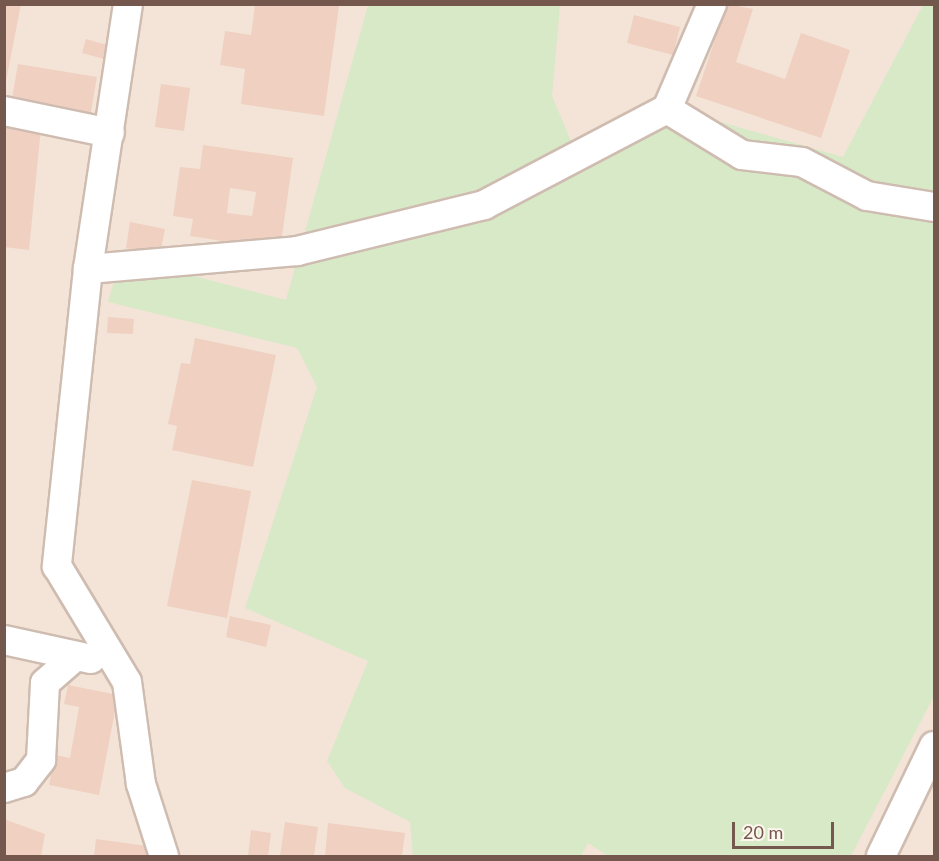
<!DOCTYPE html>
<style>
body{margin:0}
#map{position:relative;width:939px;height:861px;overflow:hidden;background:#fcf3e8;font-family:Lato,sans-serif}
div>[style]{position:absolute}
.residential>*{inset:0;background:#f3e4d7}
.green>*{inset:0;background:#d7e9c7}
.building>*{inset:0;background:#f0d0c1}
.roads{filter:drop-shadow(2px 0 #cfbcb1) drop-shadow(-2px 0 #cfbcb1) drop-shadow(0 2px #cfbcb1) drop-shadow(0 -2px #cfbcb1)}
.minor>*{height:28px;margin:-14px;padding:0 14px;transform-origin:14px;border-radius:14px;background:#fff}
span{translate:-50% -50%;white-space:nowrap;text-align:center;line-height:1.15;-webkit-text-stroke:6px #fef7ee;paint-order:stroke}
.frame{position:absolute;inset:0;border:6px solid #75584d;pointer-events:none}
.scale{position:absolute;left:732px;top:822px;width:102px;height:27px;box-sizing:border-box;border:3px solid #75584d;border-top:0;padding-left:8px;font-size:18px;line-height:21px;white-space:nowrap;color:#75584d;-webkit-text-stroke:4px #fef7ee;paint-order:stroke}
</style>
<div id="map">
<div class="residential">
<div style="clip-path:polygon(5px 5px,934px 5px,934px 856px,5px 856px)"></div>
</div>
<div class="green">
<div style="clip-path:polygon(368px 5px,560px 5px,552px 96px,579px 160px,682px 111px,843px 157px,923px 5px,934px 5px,934px 696px,851px 856px,608px 856px,588px 843px,581px 856px,413px 856px,410px 822px,345px 788px,327px 761px,368px 661px,245px 608px,317px 387px,297px 348px,108px 302px,121px 257px,286px 300px)"></div>
</div>
<div class="building">
<div style="clip-path:polygon(4px 4px,21px 4px,6px 81px,4px 81px)"></div>
<div style="clip-path:polygon(727px 4px,753px 9px,736px 62px,785px 79px,801px 33px,850px 50px,821px 138px,696px 96px)"></div>
<div style="clip-path:polygon(255px 5px,339px 6px,324px 116px,241px 104px,245px 69px,220px 65px,225px 31px,251px 35px)"></div>
<div style="clip-path:polygon(634px 15px,680px 27px,673px 55px,627px 43px)"></div>
<div style="clip-path:polygon(86px 39px,107px 45px,104px 59px,82px 53px)"></div>
<div style="clip-path:polygon(18px 64px,97px 77px,90px 117px,11px 104px)"></div>
<div style="clip-path:polygon(161px 84px,190px 88px,184px 131px,155px 127px)"></div>
<div style="clip-path:polygon(4px 124px,41px 127px,29px 250px,4px 247px)"></div>
<div style="clip-path:polygon(evenodd,203px 145px,293px 158px,280px 250px,190px 236px,193px 219px,173px 216px,180px 167px,200px 169px,203px 145px,230px 188px,256px 192px,252px 216px,227px 213px,230px 188px)"></div>
<div style="clip-path:polygon(130px 222px,165px 229px,160px 254px,126px 248px)"></div>
<div style="clip-path:polygon(108px 317px,134px 319px,133px 334px,107px 333px)"></div>
<div style="clip-path:polygon(195px 338px,276px 355px,253px 467px,172px 450px,177px 426px,168px 424px,181px 363px,190px 364px)"></div>
<div style="clip-path:polygon(192px 480px,251px 491px,227px 618px,167px 606px)"></div>
<div style="clip-path:polygon(230px 616px,271px 625px,266px 647px,226px 637px)"></div>
<div style="clip-path:polygon(68px 685px,118px 695px,99px 795px,49px 785px,55px 755px,70px 758px,79px 707px,64px 704px)"></div>
<div style="clip-path:polygon(4px 819px,45px 834px,41px 856px,4px 856px)"></div>
<div style="clip-path:polygon(285px 822px,318px 827px,314px 856px,280px 856px)"></div>
<div style="clip-path:polygon(328px 823px,405px 833px,402px 856px,325px 856px)"></div>
<div style="clip-path:polygon(251px 830px,271px 833px,268px 856px,248px 856px)"></div>
<div style="clip-path:polygon(96px 839px,154px 847px,153px 856px,94px 856px)"></div>
</div>
<div class="roads">
<div class="minor">
<div style="left:128px;top:4px;width:268px;rotate:98.6deg"></div>
<div style="left:88px;top:269px;width:299px;rotate:96deg"></div>
<div style="left:57px;top:566px;width:135px;rotate:58.9deg"></div>
<div style="left:127px;top:682px;width:103px;rotate:82.2deg"></div>
<div style="left:141px;top:784px;width:76px;rotate:72.3deg"></div>
<div style="left:667px;top:109px;width:88px;rotate:31.5deg"></div>
<div style="left:742px;top:155px;width:60px;rotate:6.7deg"></div>
<div style="left:802px;top:162px;width:73px;rotate:27.6deg"></div>
<div style="left:867px;top:196px;width:68px;rotate:9.3deg"></div>
<div style="left:4px;top:111px;width:108px;rotate:11.7deg"></div>
<div style="left:88px;top:269px;width:210px;rotate:-4.9deg"></div>
<div style="left:297px;top:251px;width:193px;rotate:-13.8deg"></div>
<div style="left:484px;top:205px;width:207px;rotate:-27.7deg"></div>
<div style="left:667px;top:109px;width:114px;rotate:-66.8deg"></div>
<div style="left:4px;top:640px;width:89px;rotate:12.3deg"></div>
<div style="left:4px;top:788px;width:21px;rotate:-17deg"></div>
<div style="left:24px;top:782px;width:28px;rotate:-52deg"></div>
<div style="left:41px;top:760px;width:77px;rotate:-87deg"></div>
<div style="left:45px;top:683px;width:41px;rotate:-41.1deg"></div>
<div style="left:881px;top:856px;width:122px;rotate:-64.3deg"></div>
</div>
</div>
<div class="frame"></div>
<div class="scale">20 m</div>
</div>
